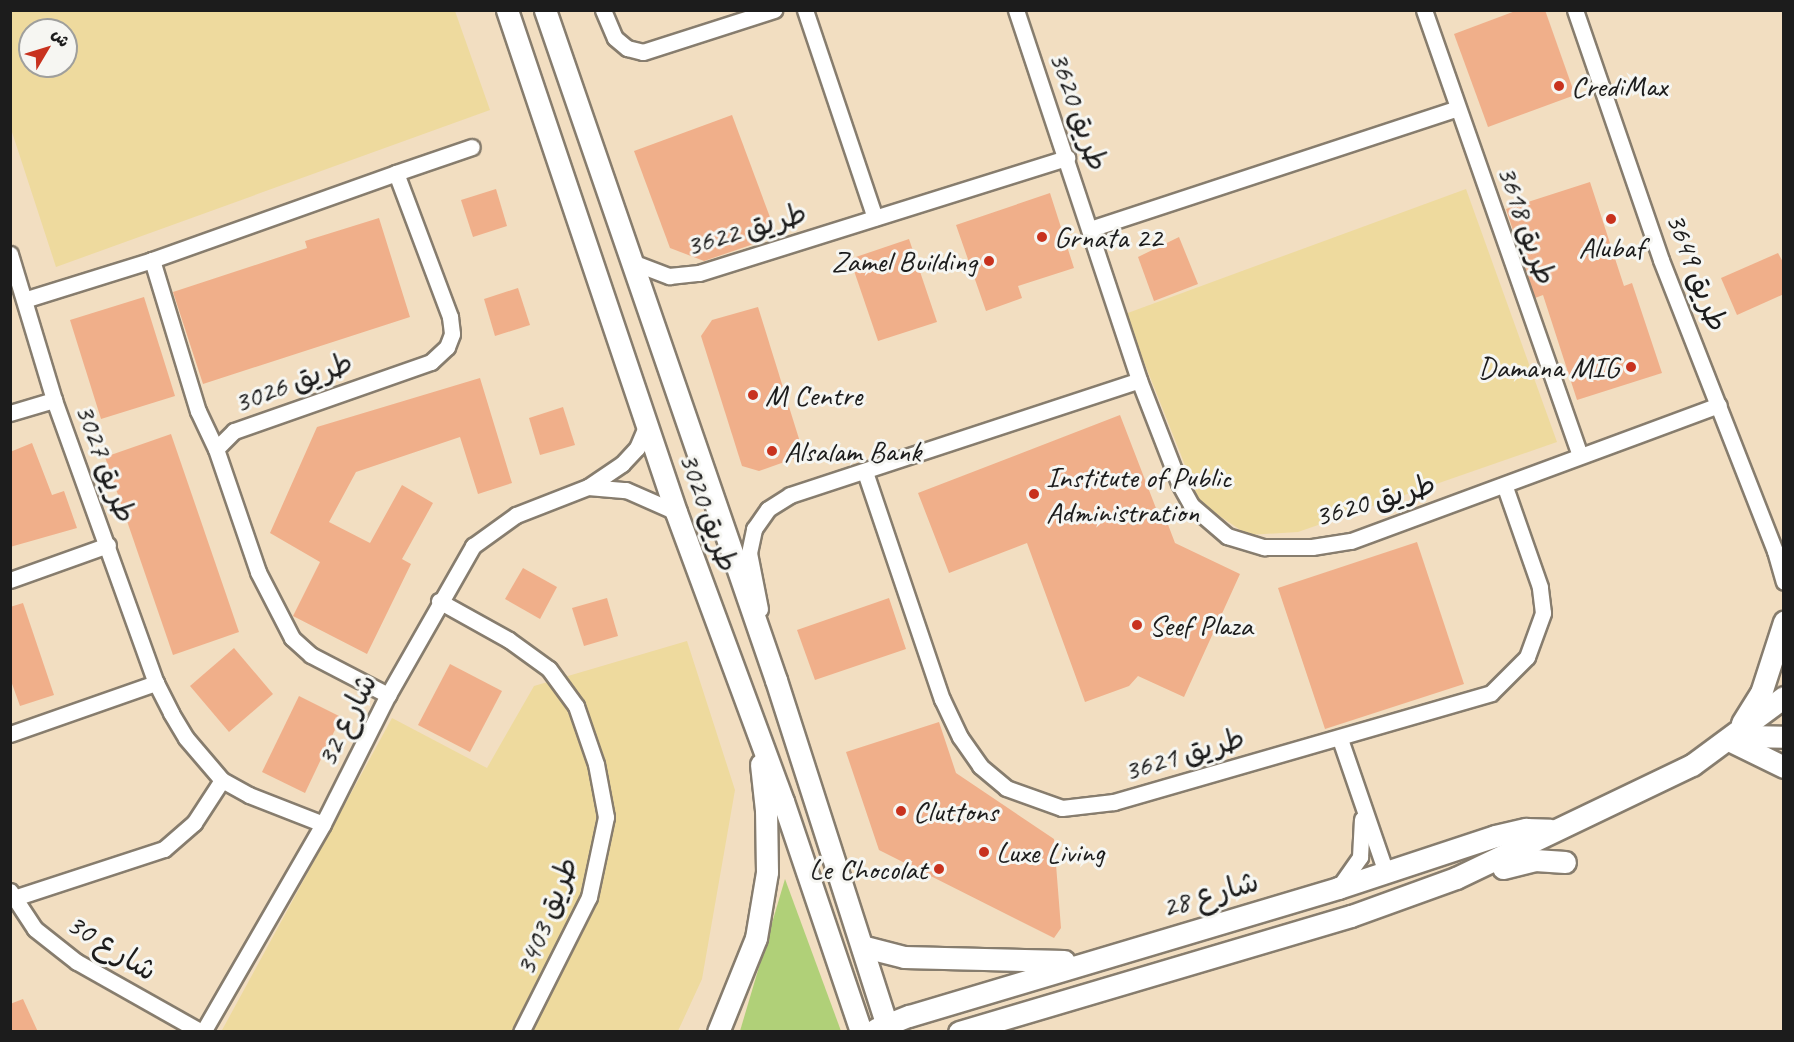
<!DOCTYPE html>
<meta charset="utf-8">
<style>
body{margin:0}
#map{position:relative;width:1794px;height:1042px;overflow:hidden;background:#f2dec1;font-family:Caveat,"Playpen Sans Arabic",sans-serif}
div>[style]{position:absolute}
.green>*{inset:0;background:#b0d078}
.sand>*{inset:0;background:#eeda9e}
.building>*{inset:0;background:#f0af8a}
.roads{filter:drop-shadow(2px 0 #877d6e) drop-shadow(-2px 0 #877d6e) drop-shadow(0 2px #877d6e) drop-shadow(0 -2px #877d6e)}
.street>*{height:15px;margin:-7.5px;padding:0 7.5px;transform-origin:7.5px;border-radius:7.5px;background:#fff}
.secondary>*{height:21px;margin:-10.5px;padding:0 10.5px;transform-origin:10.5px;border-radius:10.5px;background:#fff}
.dots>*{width:16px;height:16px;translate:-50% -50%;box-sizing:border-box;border:3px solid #f6f6f2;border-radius:50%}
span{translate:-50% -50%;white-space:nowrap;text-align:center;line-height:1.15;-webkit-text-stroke:6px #f6f6f2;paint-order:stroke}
.poi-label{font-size:30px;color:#1c1c1c}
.left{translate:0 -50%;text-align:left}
.right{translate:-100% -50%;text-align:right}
.street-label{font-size:30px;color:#1c1c1c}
.frame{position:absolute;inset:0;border:12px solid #1c1c1c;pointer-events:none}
.north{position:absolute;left:18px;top:18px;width:60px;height:60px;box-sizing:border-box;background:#f6f6f2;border:2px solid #9f9f9c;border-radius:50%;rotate:52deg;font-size:16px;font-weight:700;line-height:24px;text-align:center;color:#1c1c1c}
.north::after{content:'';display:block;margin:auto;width:21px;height:27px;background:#c8321e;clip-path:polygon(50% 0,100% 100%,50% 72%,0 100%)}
</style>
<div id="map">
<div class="green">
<div style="clip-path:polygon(785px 879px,841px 1031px,740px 1031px)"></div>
</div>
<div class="sand">
<div style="clip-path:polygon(evenodd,10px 11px,455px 11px,490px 110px,56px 267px,11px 129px,10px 11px,30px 30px,66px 30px,66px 66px,30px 66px,30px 30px)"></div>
<div style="clip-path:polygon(1466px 189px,1557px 442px,1298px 532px,1248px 535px,1200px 503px,1125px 314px)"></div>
<div style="clip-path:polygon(687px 641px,735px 790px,702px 979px,678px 1031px,221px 1032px,392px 718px,487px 768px,534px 686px)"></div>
</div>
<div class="building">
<div style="clip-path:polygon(1518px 10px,1545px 10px,1575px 95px,1488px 127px,1454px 34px)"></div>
<div style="clip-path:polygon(732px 115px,777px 236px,704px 261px,670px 248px,634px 151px)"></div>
<div style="clip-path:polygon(1590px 182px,1624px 286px,1632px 283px,1662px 373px,1577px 400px,1543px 295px,1535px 298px,1506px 209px)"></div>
<div style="clip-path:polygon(496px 189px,507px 226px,473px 237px,461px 200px)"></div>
<div style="clip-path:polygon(1050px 193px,1074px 268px,1018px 286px,1022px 298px,986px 311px,956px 225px)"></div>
<div style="clip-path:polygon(379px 218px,410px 317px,203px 384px,173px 292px,307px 248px,305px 241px)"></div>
<div style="clip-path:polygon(1179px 237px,1198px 284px,1154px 301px,1138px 257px)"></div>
<div style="clip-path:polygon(909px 239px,937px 322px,878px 341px,850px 259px)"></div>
<div style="clip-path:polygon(1778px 253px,1784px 264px,1784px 294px,1737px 315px,1721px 278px)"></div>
<div style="clip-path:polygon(518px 288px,530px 325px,495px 336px,484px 299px)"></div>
<div style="clip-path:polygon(144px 297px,175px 396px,101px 419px,70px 320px)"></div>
<div style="clip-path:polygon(758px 307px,804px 455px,759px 471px,742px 466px,701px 336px,712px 320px)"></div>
<div style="clip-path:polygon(480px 378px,512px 483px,478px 494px,460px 437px,356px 472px,329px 522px,370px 543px,402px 485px,433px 503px,402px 559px,411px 564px,367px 654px,293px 616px,320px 562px,270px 533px,317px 427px)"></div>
<div style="clip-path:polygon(563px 407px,575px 445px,540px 455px,529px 418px)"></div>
<div style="clip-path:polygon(1120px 415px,1159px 516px,1164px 514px,1175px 543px,1240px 574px,1184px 697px,1138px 676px,1129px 686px,1085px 702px,1027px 543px,949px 573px,918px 493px)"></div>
<div style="clip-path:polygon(171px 434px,239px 632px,173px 655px,105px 457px)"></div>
<div style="clip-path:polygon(32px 443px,52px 495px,64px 491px,77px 528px,10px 547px,10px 452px)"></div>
<div style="clip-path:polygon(1417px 542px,1464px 684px,1325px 729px,1278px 588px)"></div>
<div style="clip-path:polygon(523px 568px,557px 587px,540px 619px,505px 599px)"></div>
<div style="clip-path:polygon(607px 598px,618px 636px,584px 646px,572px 608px)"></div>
<div style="clip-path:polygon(889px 598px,906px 649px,815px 680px,797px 630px)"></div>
<div style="clip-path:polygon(23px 603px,54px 695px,20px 706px,10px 678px,10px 607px)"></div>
<div style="clip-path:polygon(234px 648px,273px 694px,229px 732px,190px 686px)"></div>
<div style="clip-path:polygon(450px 664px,502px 691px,470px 752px,418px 725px)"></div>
<div style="clip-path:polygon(299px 696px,341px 717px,305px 793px,262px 772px)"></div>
<div style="clip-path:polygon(939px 722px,956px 773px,1054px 839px,1061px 928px,1054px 938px,879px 850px,846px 752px)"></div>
<div style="clip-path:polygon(23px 999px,38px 1032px,10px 1032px,10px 1004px)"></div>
</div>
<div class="roads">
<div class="street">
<div style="left:603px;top:10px;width:30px;rotate:67deg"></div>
<div style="left:615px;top:38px;width:16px;rotate:40deg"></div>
<div style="left:627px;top:48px;width:16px;rotate:14deg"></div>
<div style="left:643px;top:52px;width:138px;rotate:-17.8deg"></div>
<div style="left:805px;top:10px;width:219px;rotate:71.4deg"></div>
<div style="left:1016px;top:10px;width:390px;rotate:71.6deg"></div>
<div style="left:1139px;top:380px;width:110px;rotate:68.8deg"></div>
<div style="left:1179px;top:483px;width:25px;rotate:61deg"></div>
<div style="left:1191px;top:505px;width:48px;rotate:40.7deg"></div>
<div style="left:1227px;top:536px;width:39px;rotate:17deg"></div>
<div style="left:1264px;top:547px;width:48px"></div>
<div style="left:1312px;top:547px;width:39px;rotate:-9deg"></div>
<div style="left:1351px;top:541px;width:392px;rotate:-20.3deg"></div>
<div style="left:1424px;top:10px;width:472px;rotate:70.7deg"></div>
<div style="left:1575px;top:10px;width:264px;rotate:71deg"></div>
<div style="left:1661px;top:260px;width:313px;rotate:68.6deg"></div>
<div style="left:1775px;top:551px;width:32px;rotate:74deg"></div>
<div style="left:396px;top:173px;width:80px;rotate:-18.9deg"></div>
<div style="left:1090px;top:229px;width:386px;rotate:-18.2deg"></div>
<div style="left:10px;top:254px;width:152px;rotate:73.2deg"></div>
<div style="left:54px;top:400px;width:301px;rotate:70.2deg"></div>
<div style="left:156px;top:683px;width:34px;rotate:63deg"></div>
<div style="left:171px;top:713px;width:29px;rotate:59deg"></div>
<div style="left:186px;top:738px;width:55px;rotate:49.4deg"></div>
<div style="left:222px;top:780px;width:31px;rotate:29deg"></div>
<div style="left:249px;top:795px;width:79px;rotate:21.4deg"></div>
<div style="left:152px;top:260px;width:158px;rotate:73.1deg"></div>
<div style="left:198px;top:411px;width:42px;rotate:64.7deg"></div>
<div style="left:632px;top:262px;width:40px;rotate:21deg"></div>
<div style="left:669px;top:276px;width:30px;rotate:-6deg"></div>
<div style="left:699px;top:273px;width:386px;rotate:-17.4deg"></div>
<div style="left:27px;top:299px;width:131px;rotate:-17.3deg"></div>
<div style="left:152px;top:260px;width:259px;rotate:-19.6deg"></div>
<div style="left:396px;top:173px;width:154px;rotate:69.4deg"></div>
<div style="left:450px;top:317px;width:17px;rotate:83deg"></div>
<div style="left:452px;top:334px;width:14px;rotate:111deg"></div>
<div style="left:447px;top:347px;width:22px;rotate:137deg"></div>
<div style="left:431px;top:362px;width:209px;rotate:160.7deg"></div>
<div style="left:234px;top:431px;width:25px;rotate:135deg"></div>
<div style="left:216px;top:449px;width:130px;rotate:71.1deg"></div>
<div style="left:258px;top:572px;width:74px;rotate:62.7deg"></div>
<div style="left:292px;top:638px;width:25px;rotate:42deg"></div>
<div style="left:311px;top:655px;width:87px;rotate:27.5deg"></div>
<div style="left:10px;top:413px;width:46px;rotate:-16.5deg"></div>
<div style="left:865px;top:472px;width:240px;rotate:71.3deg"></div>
<div style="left:942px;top:699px;width:42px;rotate:64.7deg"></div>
<div style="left:960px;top:737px;width:35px;rotate:55deg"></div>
<div style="left:980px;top:766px;width:34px;rotate:40deg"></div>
<div style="left:1006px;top:788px;width:59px;rotate:19.7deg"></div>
<div style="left:1062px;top:808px;width:52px;rotate:-6.6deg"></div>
<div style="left:1114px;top:802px;width:392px;rotate:-16.1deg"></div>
<div style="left:1491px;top:693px;width:51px;rotate:-45deg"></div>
<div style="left:1527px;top:657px;width:47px;rotate:-70deg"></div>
<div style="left:1543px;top:613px;width:26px;rotate:-97deg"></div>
<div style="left:1540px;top:587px;width:106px;rotate:-109.3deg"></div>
<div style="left:588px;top:487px;width:38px;rotate:5deg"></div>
<div style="left:626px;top:490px;width:55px;rotate:23.7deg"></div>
<div style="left:10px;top:580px;width:104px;rotate:-19.7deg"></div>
<div style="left:439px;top:601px;width:80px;rotate:29.1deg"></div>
<div style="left:509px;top:640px;width:49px;rotate:35.9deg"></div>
<div style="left:549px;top:669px;width:46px;rotate:53.9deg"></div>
<div style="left:576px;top:706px;width:61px;rotate:71deg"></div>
<div style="left:596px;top:764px;width:54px;rotate:79.3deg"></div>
<div style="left:606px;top:817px;width:82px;rotate:102deg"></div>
<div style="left:589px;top:897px;width:151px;rotate:116.7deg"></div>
<div style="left:760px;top:609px;width:57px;rotate:-101.1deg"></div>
<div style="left:749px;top:553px;width:25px;rotate:-78deg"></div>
<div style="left:754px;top:529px;width:24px;rotate:-55deg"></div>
<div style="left:768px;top:509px;width:26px;rotate:-32deg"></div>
<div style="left:790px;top:495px;width:367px;rotate:-18.2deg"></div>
<div style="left:10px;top:734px;width:155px;rotate:-19.3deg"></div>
<div style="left:1340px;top:739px;width:139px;rotate:71deg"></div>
<div style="left:1339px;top:887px;width:37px;rotate:-55deg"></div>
<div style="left:1360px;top:857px;width:38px;rotate:-87deg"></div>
<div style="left:10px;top:891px;width:45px;rotate:56.7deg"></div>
<div style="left:35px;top:929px;width:53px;rotate:38.2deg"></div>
<div style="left:77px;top:962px;width:142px;rotate:29.4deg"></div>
<div style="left:14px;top:898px;width:158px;rotate:-18.1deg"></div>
<div style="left:164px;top:849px;width:40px;rotate:-41deg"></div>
<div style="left:194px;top:823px;width:51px;rotate:-56.9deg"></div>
<div style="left:203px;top:1032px;width:240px;rotate:-60deg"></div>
<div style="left:323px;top:824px;width:144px;rotate:-63.3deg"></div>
<div style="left:388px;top:695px;width:172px;rotate:-60.3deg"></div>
<div style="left:473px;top:546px;width:53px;rotate:-35.8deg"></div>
<div style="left:516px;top:515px;width:77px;rotate:-21.3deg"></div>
<div style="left:588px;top:487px;width:41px;rotate:-34.1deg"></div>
<div style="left:622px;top:464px;width:22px;rotate:-47deg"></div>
<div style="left:637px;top:448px;width:25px;rotate:-67deg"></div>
</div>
<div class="secondary">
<div style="left:507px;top:10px;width:530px;rotate:71.39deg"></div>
<div style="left:676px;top:512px;width:308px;rotate:69.7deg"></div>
<div style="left:783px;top:801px;width:244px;rotate:71.3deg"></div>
<div style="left:545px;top:10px;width:709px;rotate:70.98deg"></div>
<div style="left:776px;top:680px;width:370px;rotate:72.2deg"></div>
<div style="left:1742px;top:723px;width:36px;rotate:-58deg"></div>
<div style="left:1761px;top:693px;width:75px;rotate:-72.1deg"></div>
<div style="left:1745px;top:736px;width:39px;rotate:1deg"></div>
<div style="left:1733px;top:742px;width:57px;rotate:26.1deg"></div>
<div style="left:1503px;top:868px;width:33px;rotate:-14deg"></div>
<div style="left:1535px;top:860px;width:30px;rotate:4deg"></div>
<div style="left:865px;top:947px;width:40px;rotate:14.4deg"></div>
<div style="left:904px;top:957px;width:160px;rotate:1.4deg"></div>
<div style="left:876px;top:1029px;width:35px;rotate:-22deg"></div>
<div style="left:909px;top:1016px;width:448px;rotate:-16.6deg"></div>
<div style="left:1338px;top:888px;width:165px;rotate:-18.3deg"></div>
<div style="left:1495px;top:836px;width:32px;rotate:-13deg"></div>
<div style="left:1526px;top:829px;width:24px;rotate:2deg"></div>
<div style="left:718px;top:1032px;width:101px;rotate:-68deg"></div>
<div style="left:756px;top:938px;width:67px;rotate:-80.5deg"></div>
<div style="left:767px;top:872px;width:62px;rotate:-90.9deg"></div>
<div style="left:766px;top:810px;width:46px;rotate:-96.2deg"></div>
<div style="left:959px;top:1032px;width:409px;rotate:-16.5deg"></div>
<div style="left:1351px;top:916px;width:112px;rotate:-19.9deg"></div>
<div style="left:1456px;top:878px;width:262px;rotate:-25.6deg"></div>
<div style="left:1692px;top:765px;width:114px;rotate:-36.5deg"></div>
</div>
</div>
<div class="dots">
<div style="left:1559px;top:86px;background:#c8321e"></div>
<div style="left:1611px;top:219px;background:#c8321e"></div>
<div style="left:1042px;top:237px;background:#c8321e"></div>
<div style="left:989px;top:261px;background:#c8321e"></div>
<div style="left:1631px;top:367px;background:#c8321e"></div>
<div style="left:753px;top:395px;background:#c8321e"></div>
<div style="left:772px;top:451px;background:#c8321e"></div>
<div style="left:1034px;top:494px;background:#c8321e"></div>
<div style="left:1137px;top:625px;background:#c8321e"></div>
<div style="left:901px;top:811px;background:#c8321e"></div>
<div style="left:984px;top:852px;background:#c8321e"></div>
<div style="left:939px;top:869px;background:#c8321e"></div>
</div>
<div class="poi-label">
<span class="left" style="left:1571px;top:86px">CrediMax</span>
<span class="left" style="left:1054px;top:237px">Grnata 22</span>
<span style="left:1611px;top:247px">Alubaf</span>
<span class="right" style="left:977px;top:261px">Zamel Building</span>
<span class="right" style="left:1619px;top:367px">Damana MIG</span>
<span class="left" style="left:765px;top:395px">M Centre</span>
<span class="left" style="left:784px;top:451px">Alsalam Bank</span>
<span class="left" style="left:1046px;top:494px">Institute of Public<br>Administration</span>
<span class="left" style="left:1149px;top:625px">Seef Plaza</span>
<span class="left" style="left:913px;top:811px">Cluttons</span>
<span class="left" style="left:996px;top:852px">Luxe Living</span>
<span class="right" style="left:927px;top:869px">Le Chocolat</span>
</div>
<div class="street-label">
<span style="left:1079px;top:111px;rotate:71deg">طريق 3620</span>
<span style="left:1527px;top:225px;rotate:71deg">طريق 3618</span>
<span style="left:746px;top:229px;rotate:-16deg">طريق 3622</span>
<span style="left:1697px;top:272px;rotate:69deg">طريق 3649</span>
<span style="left:293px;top:382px;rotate:-20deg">طريق 3026</span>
<span style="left:106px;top:463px;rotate:70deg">طريق 3027</span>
<span style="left:1375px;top:500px;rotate:-16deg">طريق 3620</span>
<span style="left:709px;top:512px;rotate:71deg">طريق 3020</span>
<span style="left:346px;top:720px;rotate:-63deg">شارع 32</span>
<span style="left:1184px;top:754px;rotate:-16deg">طريق 3621</span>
<span style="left:1210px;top:894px;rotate:-16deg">شارع 28</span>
<span style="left:546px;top:916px;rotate:-68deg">طريق 3403</span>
<span style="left:112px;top:947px;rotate:32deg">شارع 30</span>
</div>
<div class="frame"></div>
<div class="north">ش</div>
</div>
